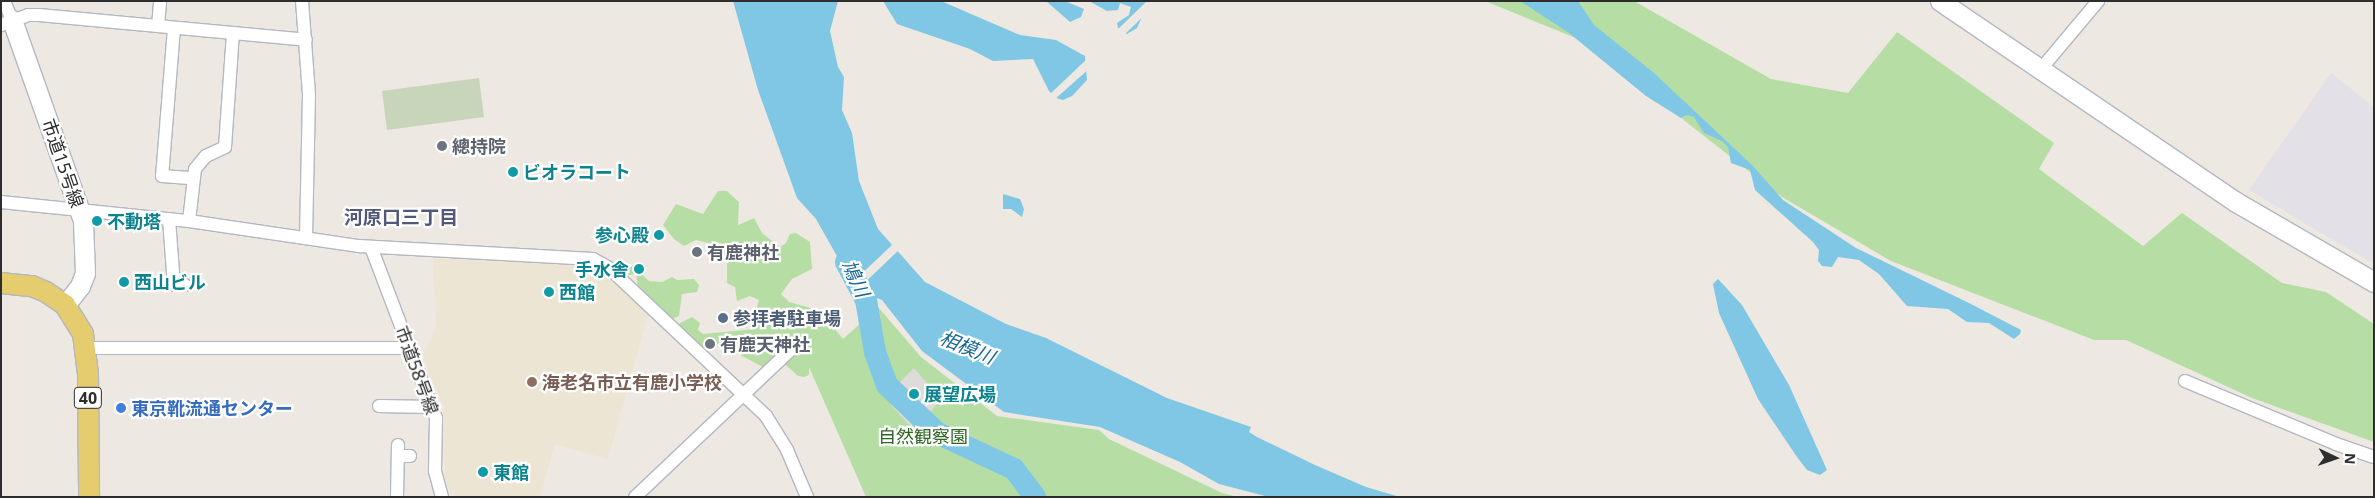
<!DOCTYPE html>
<meta charset="utf-8">
<style>
body{margin:0}
#map{position:relative;width:2375px;height:498px;overflow:hidden;background:#ede8e1;font-family:"Noto Sans","Noto Sans JP",sans-serif}
div>[style]{position:absolute}
.industrial>*{inset:0;background:#e3e1e7}
.education>*{inset:0;background:#ece5d3}
.green>*{inset:0;background:#b6dea4}
.cemetery>*{inset:0;background:#c7d5ba}
.plaza>*{inset:0;background:#dedbd8}
.water>*{inset:0;background:#7fc7e4}
.pier>*{inset:0;background:#ede8e1}
.river>*{height:22px;margin:-11px;padding:0 11px;transform-origin:11px;border-radius:11px;background:#7fc7e4}
.roads{filter:drop-shadow(1px 0 #b5b7bf) drop-shadow(-1px 0 #b5b7bf) drop-shadow(0 1px #b5b7bf) drop-shadow(0 -1px #b5b7bf)}
.street>*{height:12px;margin:-6px;padding:0 6px;transform-origin:6px;border-radius:6px;background:#fff}
.secondary>*{height:19px;margin:-9.5px;padding:0 9.5px;transform-origin:9.5px;border-radius:9.5px;background:#fff}
.primary>*{height:20px;margin:-10px;padding:0 10px;transform-origin:10px;border-radius:10px;background:#e4cc6f}
.dots>*{width:14px;height:14px;translate:-50% -50%;box-sizing:border-box;border:2px solid #fff;border-radius:50%}
span{translate:-50% -50%;white-space:nowrap;text-align:center;line-height:1.15;-webkit-text-stroke:4.5px #fff;paint-order:stroke}
.shield-label span{padding:1px 4px;background:#fff;border:1px solid;border-radius:4px;-webkit-text-stroke-width:0}
.shield-label{font-size:16px;color:#2d2d2d;font-weight:700}
.worship-label{font-size:18px;color:#5b616d;font-weight:700}
.left{translate:0 -50%;text-align:left}
.street-label{font-size:18px;color:#2d2d2d}
.culture-label{font-size:18px;color:#0d838f;font-weight:700}
.right{translate:-100% -50%;text-align:right}
.service-label{font-size:18px;color:#4e5e75;font-weight:700}
.education-label{font-size:18px;color:#785e54;font-weight:700}
.shop-label{font-size:18px;color:#366cbe;font-weight:700}
.park-label{font-size:18px;color:#2f6523}
.neighbourhood-label{font-size:19px;color:#51587a;font-weight:700}
.water-label{font-size:19px;color:#1b6793;font-style:italic}
.frame{position:absolute;inset:0;border:2px solid #2d2d2d;pointer-events:none}
.north{position:absolute;left:2310px;top:433px;width:50px;height:50px;-webkit-text-stroke:4px #fff;paint-order:stroke;rotate:93deg;font-size:14px;font-weight:700;line-height:20px;text-align:center;color:#2d2d2d}
.north::after{content:'';display:block;margin:auto;width:18px;height:22px;background:#2d2d2d;clip-path:polygon(50% 0,100% 100%,50% 72%,0 100%)}
</style>
<div id="map">
<div class="industrial">
<div style="clip-path:polygon(2331px 73px,2374px 107px,2374px 264px,2249px 190px)"></div>
</div>
<div class="education">
<div style="clip-path:polygon(433px 259px,586px 261px,611px 275px,648px 314px,608px 459px,555px 444px,540px 497px,456px 497px,449px 490px,445px 481px,444px 409px,423px 356px,436px 327px)"></div>
</div>
<div class="green">
<div style="clip-path:polygon(1485px 1px,1634px 1px,1771px 79px,1848px 93px,1897px 32px,2054px 143px,2039px 169px,2143px 246px,2182px 213px,2282px 283px,2326px 292px,2374px 324px,2374px 442px,2252px 398px,2126px 340px,2094px 340px,1891px 261px,1782px 197px,1685px 121px,1615px 54px)"></div>
<div style="clip-path:polygon(718px 191px,727px 191px,739px 202px,738px 225px,754px 218px,762px 233px,780px 247px,786px 243px,790px 234px,796px 233px,810px 242px,812px 269px,792px 279px,781px 294px,789px 302px,821px 311px,836px 323px,835px 329px,843px 339px,878px 307px,921px 357px,997px 416px,1099px 430px,1109px 439px,1222px 493px,1238px 497px,866px 497px,809px 367px,809px 375px,804px 377px,798px 376px,777px 357px,765px 368px,721px 345px,703px 352px,679px 329px,680px 323px,692px 317px,700px 323px,698px 330px,703px 334px,756px 329px,748px 317px,756px 310px,759px 300px,750px 296px,737px 301px,735px 287px,727px 283px,727px 257px,722px 253px,721px 246px,696px 240px,684px 246px,674px 239px,663px 225px,676px 204px,703px 214px)"></div>
<div style="clip-path:polygon(632px 265px,649px 281px,662px 282px,672px 277px,677px 280px,694px 279px,699px 285px,697px 292px,682px 294px,679px 316px,672px 319px,638px 287px,636px 274px,629px 275px,626px 271px)"></div>
</div>
<div class="cemetery">
<div style="clip-path:polygon(479px 78px,484px 117px,387px 130px,382px 91px)"></div>
</div>
<div class="plaza">
<div style="clip-path:polygon(914px 368px,941px 399px,918px 427px,908px 424px,891px 405px,893px 389px)"></div>
</div>
<div class="water">
<div style="clip-path:polygon(733px 1px,838px 1px,830px 31px,838px 67px,844px 77px,842px 110px,852px 133px,859px 181px,878px 229px,925px 282px,1006px 324px,1046px 338px,1167px 398px,1251px 427px,1249px 432px,1257px 437px,1315px 465px,1366px 487px,1400px 497px,1269px 497px,1219px 484px,1180px 462px,1100px 427px,1004px 412px,922px 351px,882px 300px,867px 294px,850px 279px,816px 219px,797px 198px,758px 90px)"></div>
<div style="clip-path:polygon(883px 1px,941px 1px,1020px 35px,1056px 40px,1085px 56px,1087px 80px,1072px 96px,1063px 100px,1056px 98px,1049px 91px,1033px 59px,993px 61px,970px 49px,897px 24px)"></div>
<div style="clip-path:polygon(1046px 1px,1065px 1px,1084px 9px,1081px 17px,1070px 22px)"></div>
<div style="clip-path:polygon(1089px 1px,1149px 1px,1137px 28px,1127px 34px,1118px 28px,1117px 23px,1129px 15px,1131px 7px,1120px 3px,1118px 10px,1107px 11px)"></div>
<div style="clip-path:polygon(1520px 1px,1578px 1px,1594px 25px,1654px 73px,1752px 165px,1783px 200px,1856px 248px,1969px 303px,2021px 330px,2020px 334px,2014px 339px,1989px 323px,1967px 322px,1948px 309px,1907px 306px,1879px 274px,1859px 260px,1838px 257px,1832px 267px,1822px 266px,1818px 261px,1819px 250px,1813px 242px,1755px 190px,1750px 170px,1731px 163px,1728px 147px,1722px 141px,1704px 133px,1694px 117px,1686px 115px,1681px 118px,1646px 96px,1569px 33px)"></div>
<div style="clip-path:polygon(1003px 194px,1020px 199px,1024px 209px,1022px 217px,1011px 209px,1003px 209px)"></div>
<div style="clip-path:polygon(1718px 279px,1742px 305px,1789px 385px,1827px 470px,1820px 475px,1807px 470px,1797px 457px,1758px 399px,1719px 313px,1713px 284px)"></div>
</div>
<div class="pier">
<div style="clip-path:polygon(1147px 1px,1152px 2px,1147px 13px,1124px 35px,1117px 30px)"></div>
<div style="clip-path:polygon(1088px 58px,1090px 68px,1054px 100px,1049px 95px)"></div>
<div style="clip-path:polygon(893px 244px,899px 250px,858px 289px,852px 283px)"></div>
</div>
<div class="river">
<div style="left:846px;top:262px;width:43px;rotate:62.2deg"></div>
<div style="left:866px;top:300px;width:53px;rotate:80.2deg"></div>
<div style="left:875px;top:352px;width:35px;rotate:70deg"></div>
<div style="left:887px;top:385px;width:69px;rotate:43.8deg"></div>
<div style="left:937px;top:433px;width:85px;rotate:25.1deg"></div>
<div style="left:1014px;top:469px;width:35px;rotate:53deg"></div>
</div>
<div class="roads">
<div class="street">
<div style="left:4px;top:1px;width:21px;rotate:67deg"></div>
<div style="left:302px;top:1px;width:94px;rotate:85.7deg"></div>
<div style="left:309px;top:95px;width:142px;rotate:91.2deg"></div>
<div style="left:1px;top:25px;width:29px;rotate:-20deg"></div>
<div style="left:28px;top:15px;width:11px"></div>
<div style="left:39px;top:15px;width:268px;rotate:5.3deg"></div>
<div style="left:158px;top:26px;width:25px;rotate:-85deg"></div>
<div style="left:174px;top:28px;width:148px;rotate:94.6deg"></div>
<div style="left:162px;top:176px;width:31px;rotate:4deg"></div>
<div style="left:2041px;top:69px;width:89px;rotate:-50deg"></div>
<div style="left:1px;top:202px;width:189px;rotate:5.8deg"></div>
<div style="left:189px;top:221px;width:172px;rotate:8.4deg"></div>
<div style="left:359px;top:246px;width:234px;rotate:3.2deg"></div>
<div style="left:593px;top:259px;width:18px;rotate:29deg"></div>
<div style="left:609px;top:268px;width:216px;rotate:43.3deg"></div>
<div style="left:766px;top:416px;width:40px;rotate:58deg"></div>
<div style="left:787px;top:450px;width:51px;rotate:66.9deg"></div>
<div style="left:169px;top:219px;width:66px;rotate:85.7deg"></div>
<div style="left:174px;top:285px;width:11px"></div>
<div style="left:189px;top:221px;width:52px;rotate:-83.4deg"></div>
<div style="left:195px;top:169px;width:17px;rotate:-50deg"></div>
<div style="left:206px;top:156px;width:21px;rotate:-25deg"></div>
<div style="left:225px;top:147px;width:114px;rotate:-86deg"></div>
<div style="left:371px;top:247px;width:183px;rotate:69.2deg"></div>
<div style="left:436px;top:418px;width:53px;rotate:91.1deg"></div>
<div style="left:435px;top:471px;width:27px;rotate:75deg"></div>
<div style="left:87px;top:348px;width:322px"></div>
<div style="left:2185px;top:381px;width:164px;rotate:22.6deg"></div>
<div style="left:2336px;top:444px;width:40px;rotate:18.9deg"></div>
<div style="left:379px;top:406px;width:53px;rotate:1.1deg"></div>
<div style="left:398px;top:456px;width:12px"></div>
<div style="left:397px;top:497px;width:52px;rotate:-88.9deg"></div>
<div style="left:635px;top:497px;width:223px;rotate:-43.4deg"></div>
</div>
<div class="secondary">
<div style="left:1940px;top:1px;width:358px;rotate:34.2deg"></div>
<div style="left:2236px;top:202px;width:160px;rotate:30.1deg"></div>
<div style="left:12px;top:20px;width:213px;rotate:70.5deg"></div>
<div style="left:83px;top:221px;width:52px;rotate:87.8deg"></div>
<div style="left:85px;top:273px;width:14px;rotate:111deg"></div>
<div style="left:80px;top:286px;width:24px;rotate:128deg"></div>
</div>
<div class="primary">
<div style="left:1px;top:283px;width:31px;rotate:6deg"></div>
<div style="left:32px;top:286px;width:15px;rotate:23deg"></div>
<div style="left:46px;top:292px;width:23px;rotate:34deg"></div>
<div style="left:65px;top:305px;width:34px;rotate:58deg"></div>
<div style="left:83px;top:334px;width:40px;rotate:82.9deg"></div>
<div style="left:88px;top:374px;width:123px;rotate:89.5deg"></div>
</div>
</div>
<div class="dots">
<div style="left:442px;top:146px;background:#6b7280"></div>
<div style="left:513px;top:172px;background:#0f9aa8"></div>
<div style="left:97px;top:221px;background:#0f9aa8"></div>
<div style="left:659px;top:235px;background:#0f9aa8"></div>
<div style="left:697px;top:252px;background:#6b7280"></div>
<div style="left:639px;top:269px;background:#0f9aa8"></div>
<div style="left:124px;top:282px;background:#0f9aa8"></div>
<div style="left:549px;top:292px;background:#0f9aa8"></div>
<div style="left:723px;top:318px;background:#5c6f8a"></div>
<div style="left:710px;top:344px;background:#6b7280"></div>
<div style="left:532px;top:382px;background:#8d6e63"></div>
<div style="left:914px;top:394px;background:#0f9aa8"></div>
<div style="left:121px;top:408px;background:#3f7fe0"></div>
<div style="left:483px;top:472px;background:#0f9aa8"></div>
</div>
<div class="shield-label">
<span style="left:88px;top:398px">40</span>
</div>
<div class="worship-label">
<span class="left" style="left:452px;top:146px">總持院</span>
<span class="left" style="left:707px;top:252px">有鹿神社</span>
<span class="left" style="left:720px;top:344px">有鹿天神社</span>
</div>
<div class="street-label">
<span style="left:63px;top:163px;rotate:71deg">市道15号線</span>
<span style="left:417px;top:370px;rotate:70deg">市道58号線</span>
</div>
<div class="culture-label">
<span class="left" style="left:523px;top:172px">ビオラコート</span>
<span class="left" style="left:107px;top:221px">不動塔</span>
<span class="right" style="left:649px;top:235px">参心殿</span>
<span class="right" style="left:629px;top:269px">手水舎</span>
<span class="left" style="left:134px;top:282px">西山ビル</span>
<span class="left" style="left:559px;top:292px">西館</span>
<span class="left" style="left:924px;top:394px">展望広場</span>
<span class="left" style="left:493px;top:472px">東館</span>
</div>
<div class="service-label">
<span class="left" style="left:733px;top:318px">参拝者駐車場</span>
</div>
<div class="education-label">
<span class="left" style="left:542px;top:382px">海老名市立有鹿小学校</span>
</div>
<div class="shop-label">
<span class="left" style="left:131px;top:408px">東京靴流通センター</span>
</div>
<div class="park-label">
<span style="left:923px;top:436px">自然観察園</span>
</div>
<div class="neighbourhood-label">
<span style="left:401px;top:218px">河原口三丁目</span>
</div>
<div class="water-label">
<span style="left:855px;top:279px;rotate:65deg">鳩川</span>
<span style="left:967px;top:348px;rotate:22deg">相模川</span>
</div>
<div class="frame"></div>
<div class="north">N</div>
</div>
